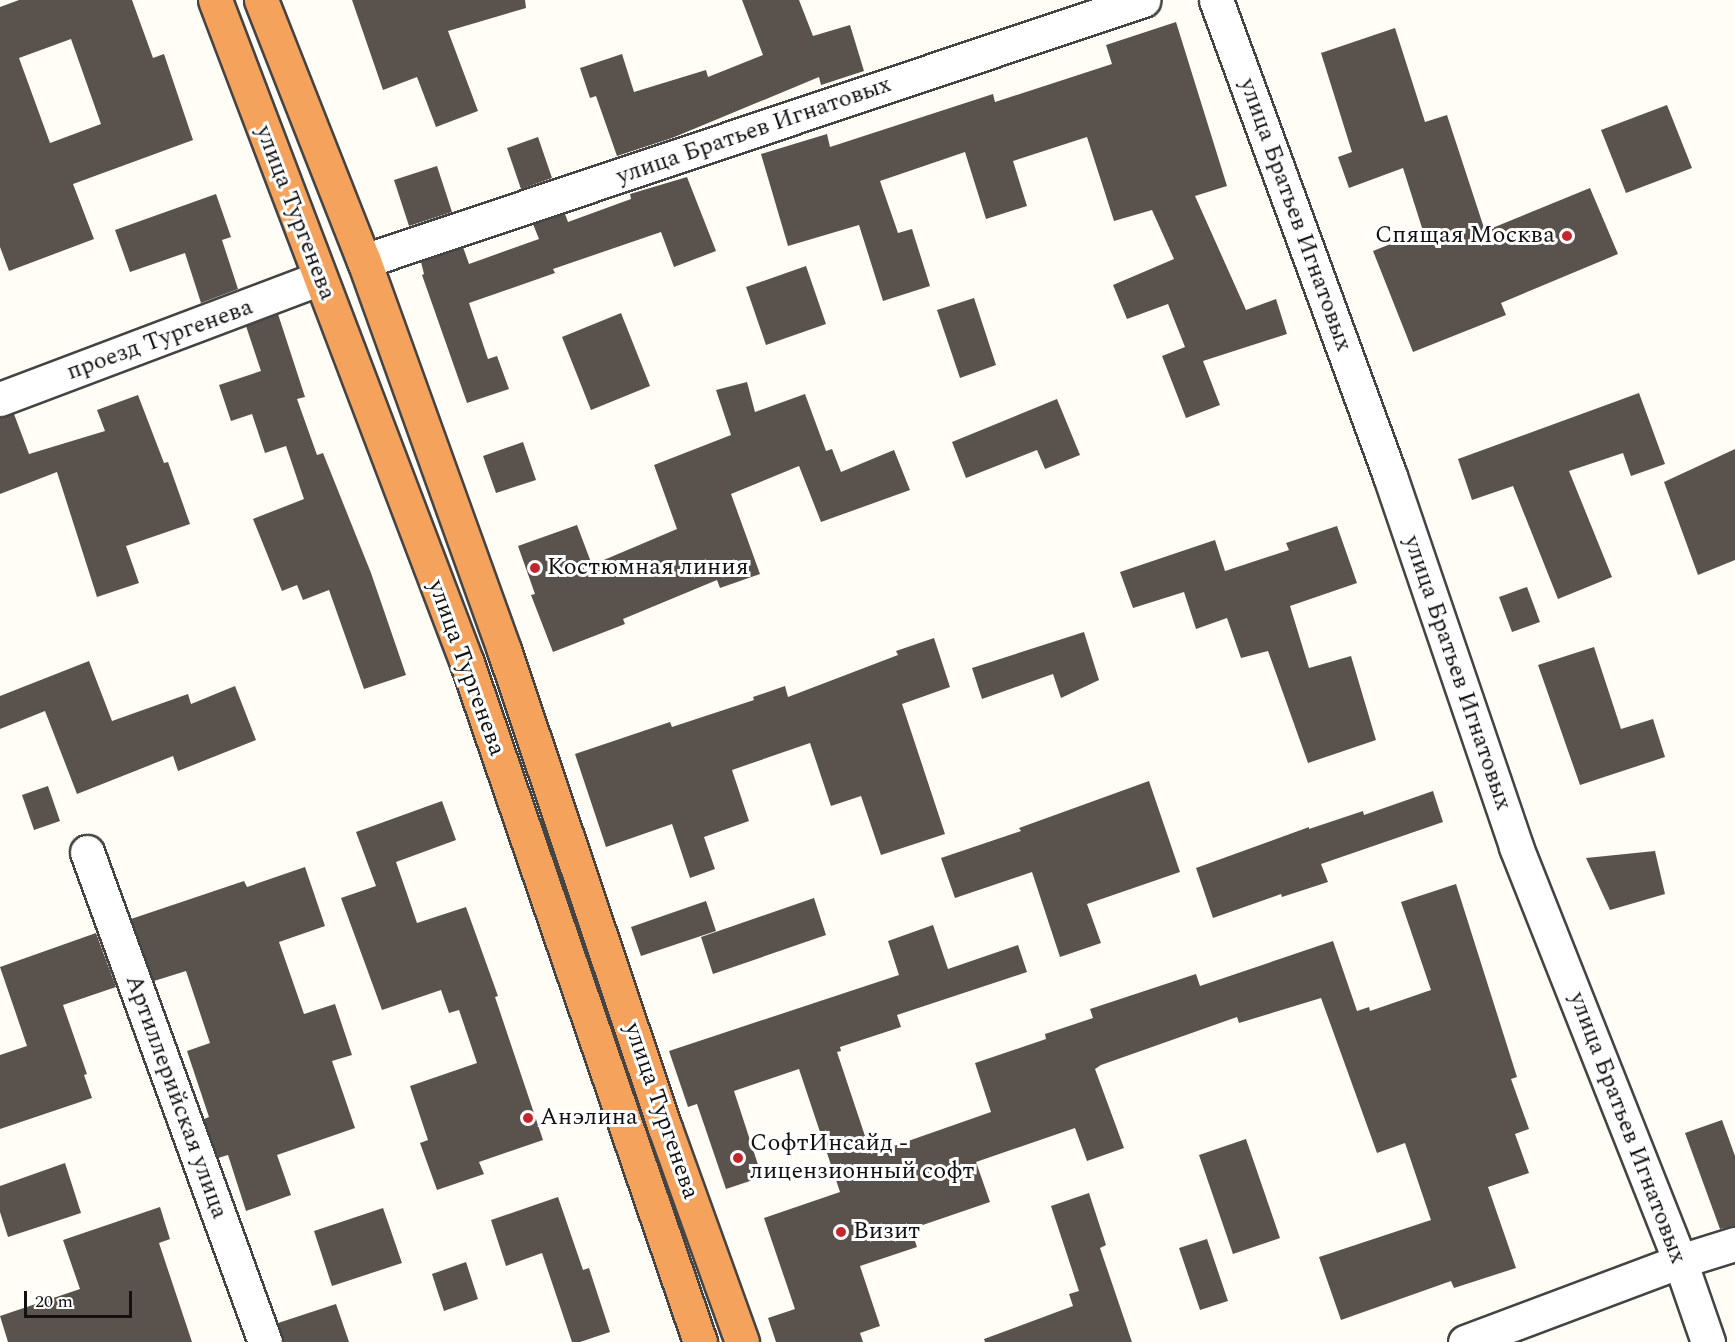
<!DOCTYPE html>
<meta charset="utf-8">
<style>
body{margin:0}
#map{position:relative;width:1735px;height:1342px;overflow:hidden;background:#fffdf5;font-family:Spectral,serif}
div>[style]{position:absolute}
.building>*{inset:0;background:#5a524d}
.roads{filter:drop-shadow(2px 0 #444) drop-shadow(-2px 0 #444) drop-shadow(0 2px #444) drop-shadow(0 -2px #444)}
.minor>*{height:33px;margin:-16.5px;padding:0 16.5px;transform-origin:16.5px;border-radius:16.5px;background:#fff}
.highway>*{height:33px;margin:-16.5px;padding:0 16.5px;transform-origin:16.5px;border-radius:16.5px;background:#f5a25d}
.dots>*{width:16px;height:16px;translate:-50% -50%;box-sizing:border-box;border:3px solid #fff;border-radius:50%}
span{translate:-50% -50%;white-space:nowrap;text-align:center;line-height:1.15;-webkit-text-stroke:6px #fff;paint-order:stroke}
.street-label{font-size:24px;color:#111}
.poi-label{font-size:24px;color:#111}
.right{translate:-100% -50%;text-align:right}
.left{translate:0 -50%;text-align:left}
.scale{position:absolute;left:24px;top:1291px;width:108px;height:27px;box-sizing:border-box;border:3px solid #111;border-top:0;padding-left:8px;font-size:18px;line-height:21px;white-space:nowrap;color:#111;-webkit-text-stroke:4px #fff;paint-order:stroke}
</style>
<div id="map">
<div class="building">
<div style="clip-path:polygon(evenodd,19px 0,132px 0,153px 58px,164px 54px,193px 140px,73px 184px,94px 239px,9px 271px,0 247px,0 7px,19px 0,71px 39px,101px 124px,50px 143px,19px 58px,71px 39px)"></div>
<div style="clip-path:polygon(352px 0,525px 0,526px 8px,448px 31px,478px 111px,436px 127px,417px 77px,383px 90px)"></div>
<div style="clip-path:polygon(742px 0,799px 0,813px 36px,850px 25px,864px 71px,821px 85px,819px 77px,672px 138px,617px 156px,596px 96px,590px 98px,580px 68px,622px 54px,634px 92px,706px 70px,708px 77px,763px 55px)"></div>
<div style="clip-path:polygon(1176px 22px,1227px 186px,1195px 196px,1246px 310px,1276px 299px,1287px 334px,1203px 361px,1220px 405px,1186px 418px,1162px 356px,1185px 347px,1168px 304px,1127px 319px,1113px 285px,1174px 259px,1152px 210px,1114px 221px,1087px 137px,1013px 161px,1027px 206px,986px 219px,965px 152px,880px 181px,898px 233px,912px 229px,930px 286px,883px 301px,859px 225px,788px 246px,761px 154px,827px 134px,830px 147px,993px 94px,995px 102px,1112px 64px,1106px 45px)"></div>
<div style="clip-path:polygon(1395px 28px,1425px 122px,1447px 115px,1485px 231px,1590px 188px,1618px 254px,1501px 303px,1506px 315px,1413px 352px,1373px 251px,1423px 231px,1403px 168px,1349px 188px,1338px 157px,1352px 152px,1321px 53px)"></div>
<div style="clip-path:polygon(1667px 105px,1692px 168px,1626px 193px,1601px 130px)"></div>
<div style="clip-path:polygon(538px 137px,552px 178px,521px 189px,507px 148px)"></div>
<div style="clip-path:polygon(437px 166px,452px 212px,409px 226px,394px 180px)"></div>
<div style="clip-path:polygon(687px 177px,716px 251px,674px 267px,661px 232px,553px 269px,555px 273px,469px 303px,488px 359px,497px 356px,509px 389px,467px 403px,422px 275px,424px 274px,421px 262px,463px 247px,469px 264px,539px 239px,533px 224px,565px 214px,568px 222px,631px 199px,630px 194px)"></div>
<div style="clip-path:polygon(216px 194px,231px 237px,222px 240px,238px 289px,201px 303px,185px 253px,130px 272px,115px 230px)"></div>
<div style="clip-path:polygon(806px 266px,826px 324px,766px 345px,746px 287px)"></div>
<div style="clip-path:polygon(974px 298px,996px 365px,960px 378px,937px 310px)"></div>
<div style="clip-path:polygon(621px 313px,650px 386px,591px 410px,562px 337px)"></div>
<div style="clip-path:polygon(278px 314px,305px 397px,297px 399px,317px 455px,323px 453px,371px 573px,406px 675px,364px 689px,329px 590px,303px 600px,297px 585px,282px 591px,253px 519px,304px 499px,286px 446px,265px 453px,252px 414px,231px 421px,219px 385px,261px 371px,246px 326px)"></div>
<div style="clip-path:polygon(747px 382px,755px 412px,805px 394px,826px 451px,832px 449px,841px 472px,894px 450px,910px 490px,821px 522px,799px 466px,731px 494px,760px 574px,720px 588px,717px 580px,623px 619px,625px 624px,553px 652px,531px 595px,535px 594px,518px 546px,577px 525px,592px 565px,677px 529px,654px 465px,731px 435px,716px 390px)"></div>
<div style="clip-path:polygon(1639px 393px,1665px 464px,1631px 476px,1623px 453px,1569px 471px,1612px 577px,1558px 599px,1513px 486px,1472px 500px,1458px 459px)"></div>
<div style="clip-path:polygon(138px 395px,164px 463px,168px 462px,190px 524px,126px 546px,139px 583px,97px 597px,57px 472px,0 494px,0 417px,14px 414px,29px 454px,105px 431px,97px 410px)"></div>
<div style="clip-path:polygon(1057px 399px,1080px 455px,1045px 469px,1037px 450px,966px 478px,952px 442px)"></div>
<div style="clip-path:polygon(523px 442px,536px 480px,496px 493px,483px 456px)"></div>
<div style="clip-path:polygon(1735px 449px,1735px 560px,1698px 575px,1664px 482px)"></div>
<div style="clip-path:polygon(1337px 526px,1357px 583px,1290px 606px,1309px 668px,1351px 656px,1376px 740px,1308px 763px,1268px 651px,1241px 658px,1227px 618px,1196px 629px,1184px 592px,1133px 608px,1120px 572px,1215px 540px,1225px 571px,1289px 550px,1286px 543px)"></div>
<div style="clip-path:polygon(1527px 587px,1540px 622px,1512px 632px,1499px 597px)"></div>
<div style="clip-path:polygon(1084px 632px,1099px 680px,1061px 698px,1053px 674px,982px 699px,972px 668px)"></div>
<div style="clip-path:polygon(934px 638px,950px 687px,902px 704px,945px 834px,881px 855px,861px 796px,831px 806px,810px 743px,732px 770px,749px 821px,704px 837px,715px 869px,690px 878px,672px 824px,606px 847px,575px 754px,670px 722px,672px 727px,754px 700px,753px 697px,785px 686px,788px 697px,898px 655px,896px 651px)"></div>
<div style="clip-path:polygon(1594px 647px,1621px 729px,1653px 719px,1665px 757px,1580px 785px,1538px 665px)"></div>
<div style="clip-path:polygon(89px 661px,112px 721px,188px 694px,191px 704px,235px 686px,256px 740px,178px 771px,173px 756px,77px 794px,45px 711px,0 729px,0 696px)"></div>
<div style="clip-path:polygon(1149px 781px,1180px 872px,1087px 904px,1101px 943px,1060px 957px,1032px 872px,955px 898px,941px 858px,1021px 831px,1019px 828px)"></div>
<div style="clip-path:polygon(48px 786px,60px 821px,34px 830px,22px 795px)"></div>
<div style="clip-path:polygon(1433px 791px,1443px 822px,1321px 864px,1328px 882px,1282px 897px,1281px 894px,1213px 918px,1196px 868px,1309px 827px,1309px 829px,1363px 811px,1364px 815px)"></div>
<div style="clip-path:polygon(442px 801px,456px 840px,396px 862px,417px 923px,466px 907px,498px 996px,495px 997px,543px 1140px,479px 1162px,484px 1174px,437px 1190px,420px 1143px,428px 1140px,410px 1086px,477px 1063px,459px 1010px,449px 1013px,441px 990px,382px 1010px,341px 898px,376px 886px,356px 832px)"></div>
<div style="clip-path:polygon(1655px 851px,1665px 894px,1610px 910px,1586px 858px)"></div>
<div style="clip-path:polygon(305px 867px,325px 926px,279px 942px,304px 1014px,335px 1004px,352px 1055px,332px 1061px,355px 1128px,277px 1155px,291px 1195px,246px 1211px,228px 1155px,218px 1158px,204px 1119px,209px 1117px,187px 1051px,210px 1043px,186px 971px,154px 981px,131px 919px,244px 881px,247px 887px)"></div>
<div style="clip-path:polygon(1456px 884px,1517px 1077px,1511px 1079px,1529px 1129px,1515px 1134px,1529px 1173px,1488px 1187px,1516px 1268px,1454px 1288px,1451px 1281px,1341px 1320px,1319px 1257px,1431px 1220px,1405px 1143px,1377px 1153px,1321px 998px,1239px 1023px,1237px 1017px,1101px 1065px,1095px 1069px,1124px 1148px,1087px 1161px,1075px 1128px,976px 1162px,990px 1202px,911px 1229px,917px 1247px,860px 1266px,880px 1326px,860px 1333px,863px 1342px,776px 1342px,768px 1318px,795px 1309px,764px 1218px,840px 1192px,799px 1069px,734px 1091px,762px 1177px,726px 1189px,697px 1104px,688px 1107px,669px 1051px,899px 975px,888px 941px,933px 925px,948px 969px,1018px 945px,1027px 972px,897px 1015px,901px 1027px,840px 1047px,841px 1051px,837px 1052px,871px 1154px,991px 1112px,975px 1063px,1046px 1039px,1045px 1034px,1093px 1018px,1090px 1009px,1196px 974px,1200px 986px,1333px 941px,1357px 1011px,1369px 1007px,1370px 1011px,1431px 990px,1401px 902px)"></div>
<div style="clip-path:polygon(814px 898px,826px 935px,713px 974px,701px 937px)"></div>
<div style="clip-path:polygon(706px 901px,716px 931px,641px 956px,631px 927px)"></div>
<div style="clip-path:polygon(96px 933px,116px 987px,63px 1005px,87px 1074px,84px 1075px,92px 1098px,0 1129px,0 1055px,27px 1046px,0 967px)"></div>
<div style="clip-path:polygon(1722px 1120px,1735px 1156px,1735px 1226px,1720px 1229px,1685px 1133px)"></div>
<div style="clip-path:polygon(1246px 1139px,1280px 1238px,1233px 1254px,1199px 1155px)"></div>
<div style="clip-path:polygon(65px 1163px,81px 1213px,8px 1237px,0 1212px,0 1186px)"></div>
<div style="clip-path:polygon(1089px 1193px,1106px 1245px,1100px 1248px,1132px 1342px,985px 1342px,984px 1339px,1073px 1306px,1069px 1294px,1079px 1291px,1051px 1206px)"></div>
<div style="clip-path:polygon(558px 1197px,583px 1270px,589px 1268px,610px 1332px,580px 1342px,572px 1342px,542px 1253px,506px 1266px,491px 1220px)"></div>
<div style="clip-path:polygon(160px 1207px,170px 1239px,159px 1243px,192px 1342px,8px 1342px,0 1316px,80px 1289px,63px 1240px)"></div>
<div style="clip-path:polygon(383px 1208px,402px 1263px,332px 1286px,314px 1231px)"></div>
<div style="clip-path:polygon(1207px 1239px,1228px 1301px,1200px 1310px,1179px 1248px)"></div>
<div style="clip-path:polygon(466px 1262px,478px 1299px,444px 1311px,432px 1274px)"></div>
<div style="clip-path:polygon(336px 1304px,349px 1342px,283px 1342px,278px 1323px)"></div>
</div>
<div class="roads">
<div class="minor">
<div style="left:1216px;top:0;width:507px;rotate:69.92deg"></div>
<div style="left:1390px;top:476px;width:392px;rotate:71.2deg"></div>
<div style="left:1516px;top:847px;width:445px;rotate:68.4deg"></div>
<div style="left:1680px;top:1261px;width:86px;rotate:70.9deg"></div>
<div style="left:364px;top:261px;width:822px;rotate:-18.52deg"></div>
<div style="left:0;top:399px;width:342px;rotate:-20.7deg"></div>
<div style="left:87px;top:852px;width:521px;rotate:70.04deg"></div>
<div style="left:1465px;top:1342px;width:230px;rotate:-20.6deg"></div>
<div style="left:1680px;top:1261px;width:58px;rotate:-17.2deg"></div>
</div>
<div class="highway">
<div style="left:215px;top:0;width:709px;rotate:69.19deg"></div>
<div style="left:467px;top:663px;width:718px;rotate:71.06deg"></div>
<div style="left:261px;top:0;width:281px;rotate:68.5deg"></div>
<div style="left:364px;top:261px;width:413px;rotate:70.2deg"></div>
<div style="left:504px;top:650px;width:504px;rotate:71.39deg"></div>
<div style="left:665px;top:1128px;width:227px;rotate:70.2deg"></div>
</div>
</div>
<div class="dots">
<div style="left:1567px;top:236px;background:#c4262e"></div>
<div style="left:535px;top:568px;background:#c4262e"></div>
<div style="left:528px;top:1118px;background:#c4262e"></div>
<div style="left:738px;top:1158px;background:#c4262e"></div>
<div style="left:841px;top:1232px;background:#c4262e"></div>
</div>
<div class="street-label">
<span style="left:754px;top:131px;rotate:-19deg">улица Братьев Игнатовых</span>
<span style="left:295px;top:213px;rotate:69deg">улица Тургенева</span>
<span style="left:1295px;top:215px;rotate:70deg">улица Братьев Игнатовых</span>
<span style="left:160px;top:340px;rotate:-20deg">проезд Тургенева</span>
<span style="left:466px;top:668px;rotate:70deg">улица Тургенева</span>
<span style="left:1457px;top:673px;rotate:71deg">улица Братьев Игнатовых</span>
<span style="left:176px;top:1097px;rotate:70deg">Артиллерийская улица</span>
<span style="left:661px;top:1111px;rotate:71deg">улица Тургенева</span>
<span style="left:1627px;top:1128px;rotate:69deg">улица Братьев Игнатовых</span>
</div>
<div class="poi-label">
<span class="right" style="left:1555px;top:236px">Спящая Москва</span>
<span class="left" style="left:547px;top:568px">Костюмная линия</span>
<span class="left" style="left:540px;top:1118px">Анэлина</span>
<span class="left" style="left:750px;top:1158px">СофтИнсайд -<br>лицензионный софт</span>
<span class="left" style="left:853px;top:1232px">Визит</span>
</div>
<div class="scale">20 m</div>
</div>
